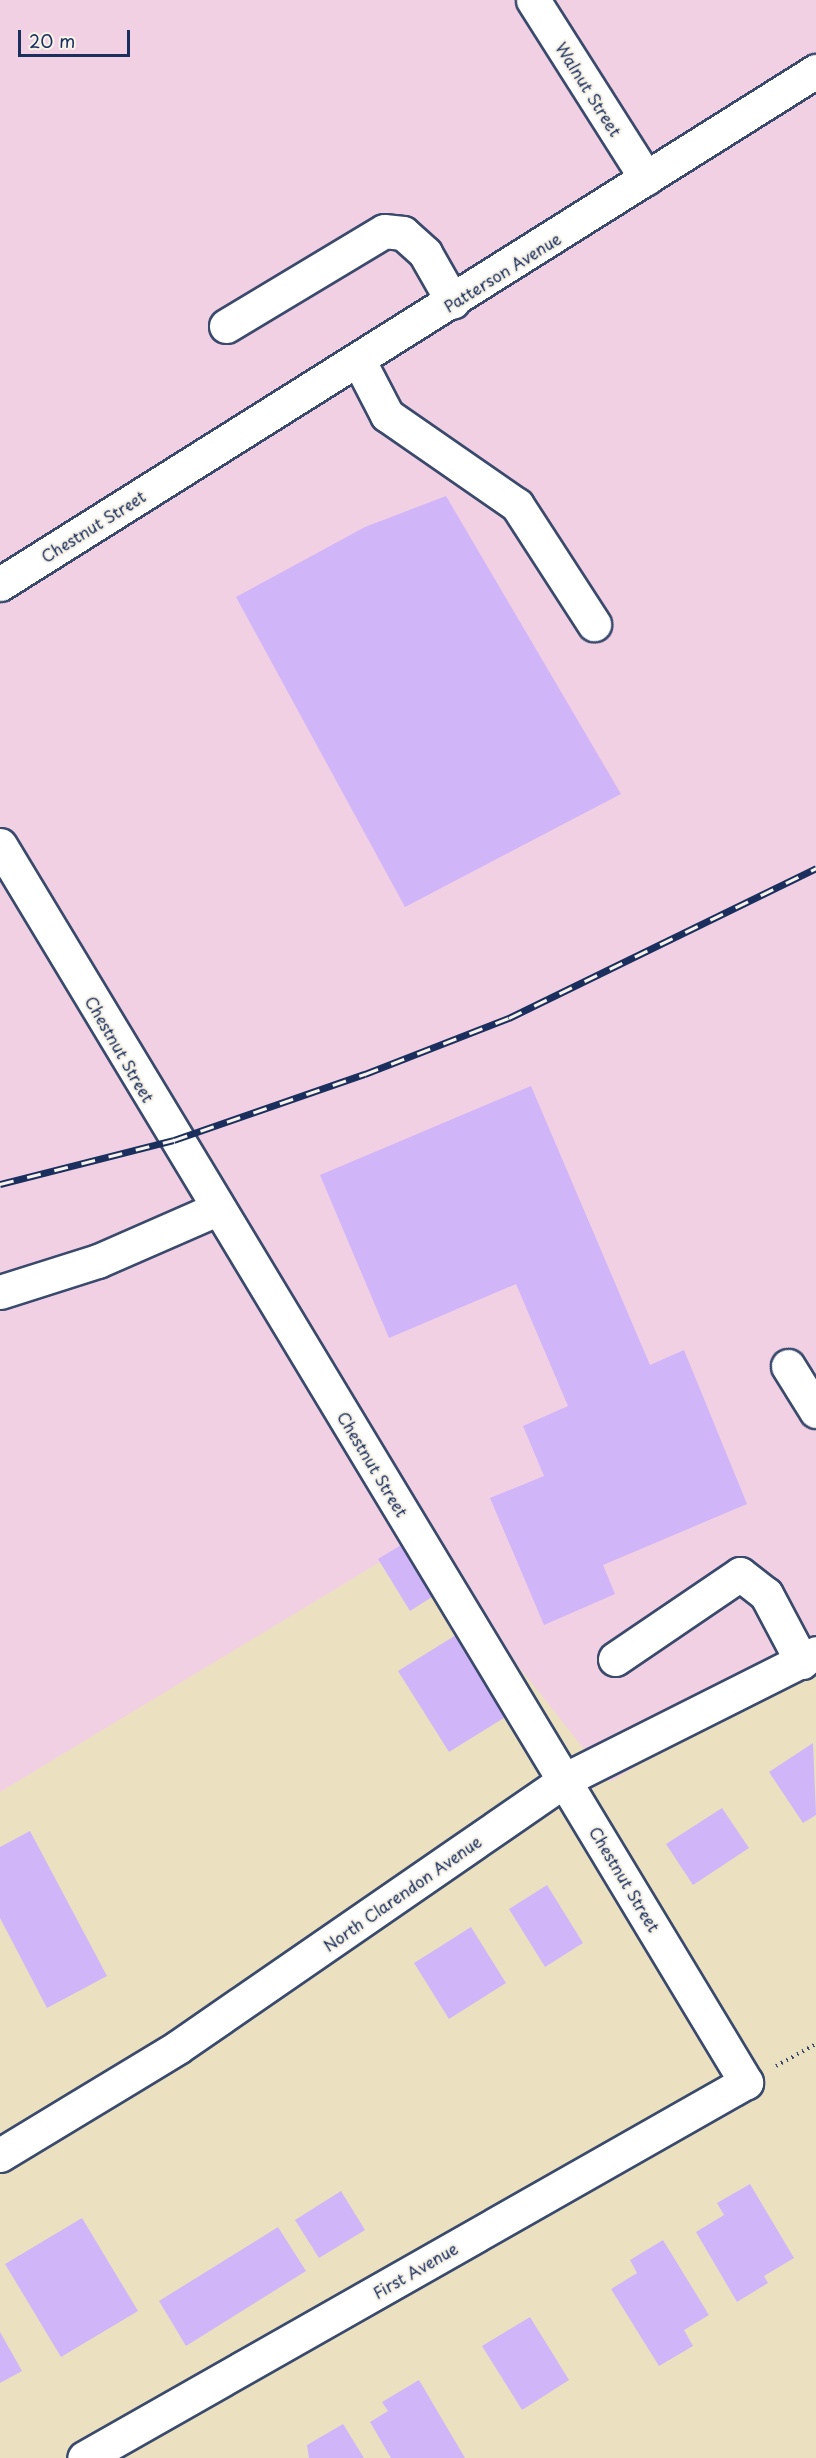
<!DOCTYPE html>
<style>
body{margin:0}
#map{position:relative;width:816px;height:2458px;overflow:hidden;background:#ebe1c0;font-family:"Playpen Sans",sans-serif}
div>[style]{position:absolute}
.built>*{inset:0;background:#f1d0e3}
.building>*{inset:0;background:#d1b5f9}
.path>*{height:4px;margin-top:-2px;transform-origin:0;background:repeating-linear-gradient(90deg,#3a4a6d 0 1.5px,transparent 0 6px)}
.roads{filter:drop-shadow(2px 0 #3a4a6d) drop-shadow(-2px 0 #3a4a6d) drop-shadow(0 2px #3a4a6d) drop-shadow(0 -2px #3a4a6d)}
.minor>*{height:33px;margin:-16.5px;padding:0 16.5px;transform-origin:16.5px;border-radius:16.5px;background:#fff}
.rail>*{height:7px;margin-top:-3.5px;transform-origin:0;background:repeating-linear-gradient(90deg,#f7f3e8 0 14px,#1b2f5e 0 28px);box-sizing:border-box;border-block:2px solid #1b2f5e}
span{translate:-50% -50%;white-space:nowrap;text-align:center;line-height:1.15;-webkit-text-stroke:4.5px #f7f3e8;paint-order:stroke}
.street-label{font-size:16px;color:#1b2f5e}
.scale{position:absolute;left:18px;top:30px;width:112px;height:27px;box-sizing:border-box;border:3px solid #1b2f5e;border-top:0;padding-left:8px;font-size:18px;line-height:21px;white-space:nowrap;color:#1b2f5e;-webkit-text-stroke:4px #f7f3e8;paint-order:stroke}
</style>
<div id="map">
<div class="built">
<div style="clip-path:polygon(0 0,816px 0,816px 1658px,610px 1782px,418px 1539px,0 1792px)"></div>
</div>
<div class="building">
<div style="clip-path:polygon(446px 496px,621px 794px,405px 907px,236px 597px,365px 527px)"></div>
<div style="clip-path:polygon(531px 1086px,650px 1365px,684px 1350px,747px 1504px,603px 1565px,615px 1594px,544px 1625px,490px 1498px,544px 1476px,523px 1426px,568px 1406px,516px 1284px,389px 1338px,320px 1175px)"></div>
<div style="clip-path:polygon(411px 1539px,443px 1590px,410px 1611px,378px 1559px)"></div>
<div style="clip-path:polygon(456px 1635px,507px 1716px,449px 1752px,398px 1671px)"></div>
<div style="clip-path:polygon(813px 1743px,816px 1815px,803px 1823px,769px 1772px)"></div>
<div style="clip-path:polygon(722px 1808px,749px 1848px,693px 1885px,666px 1844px)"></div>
<div style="clip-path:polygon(30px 1831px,107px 1976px,47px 2008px,0 1918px,0 1847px)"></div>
<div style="clip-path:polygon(547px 1885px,583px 1943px,545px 1967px,509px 1909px)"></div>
<div style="clip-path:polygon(471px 1927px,506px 1983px,449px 2019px,414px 1963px)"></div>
<div style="clip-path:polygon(750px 2184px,794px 2258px,764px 2276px,768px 2283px,737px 2302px,696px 2232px,724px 2215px,717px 2203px)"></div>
<div style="clip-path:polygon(341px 2191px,365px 2230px,319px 2258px,295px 2220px)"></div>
<div style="clip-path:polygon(82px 2218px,138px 2311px,61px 2357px,5px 2264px)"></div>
<div style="clip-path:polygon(278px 2227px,306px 2271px,186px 2346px,159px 2301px)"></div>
<div style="clip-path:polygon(663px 2240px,709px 2315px,684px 2330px,693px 2346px,659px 2366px,611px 2289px,637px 2273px,630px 2260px)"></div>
<div style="clip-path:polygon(530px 2317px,569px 2380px,522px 2410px,482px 2346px)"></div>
<div style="clip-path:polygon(0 2332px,22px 2371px,0 2383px)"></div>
<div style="clip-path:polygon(419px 2380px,465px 2458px,391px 2458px,370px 2422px,388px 2411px,382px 2402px)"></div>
<div style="clip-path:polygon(343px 2424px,364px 2458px,309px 2458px,307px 2445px)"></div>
</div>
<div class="path">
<div style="left:776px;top:2066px;width:46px;rotate:-28.8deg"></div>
</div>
<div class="roads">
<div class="minor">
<div style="left:533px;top:0;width:211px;rotate:57.6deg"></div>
<div style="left:226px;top:326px;width:184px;rotate:-31deg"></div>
<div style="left:384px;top:231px;width:19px;rotate:6deg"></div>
<div style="left:403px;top:233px;width:30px;rotate:42deg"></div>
<div style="left:425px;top:253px;width:56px;rotate:60.3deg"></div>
<div style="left:359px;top:361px;width:61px;rotate:62.6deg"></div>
<div style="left:387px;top:415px;width:158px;rotate:34.7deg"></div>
<div style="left:517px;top:505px;width:142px;rotate:57.1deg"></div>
<div style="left:0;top:584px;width:964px;rotate:-32.16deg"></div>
<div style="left:0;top:845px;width:1445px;rotate:58.91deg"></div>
<div style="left:746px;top:2082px;width:761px;rotate:150.4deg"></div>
<div style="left:0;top:1292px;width:103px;rotate:-17.6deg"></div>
<div style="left:98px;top:1261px;width:130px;rotate:-23.6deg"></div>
<div style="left:788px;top:1366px;width:53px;rotate:58.1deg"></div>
<div style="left:615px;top:1659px;width:151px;rotate:-34.2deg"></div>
<div style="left:740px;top:1574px;width:33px;rotate:38deg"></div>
<div style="left:766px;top:1594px;width:77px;rotate:62.1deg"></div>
<div style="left:0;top:2155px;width:208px;rotate:-31.2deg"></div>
<div style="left:178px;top:2047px;width:472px;rotate:-34.6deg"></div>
<div style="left:566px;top:1779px;width:280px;rotate:-26.7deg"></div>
</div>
</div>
<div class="rail">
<div style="left:0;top:1184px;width:179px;rotate:-14.2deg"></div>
<div style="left:174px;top:1140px;width:202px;rotate:-19.1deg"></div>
<div style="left:365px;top:1074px;width:155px;rotate:-21.3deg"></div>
<div style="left:509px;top:1018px;width:342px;rotate:-26deg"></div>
</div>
<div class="street-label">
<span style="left:589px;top:89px;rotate:58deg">Walnut Street</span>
<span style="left:502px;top:272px;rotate:-32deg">Patterson Avenue</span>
<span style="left:93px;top:526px;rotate:-32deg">Chestnut Street</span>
<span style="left:120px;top:1049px;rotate:60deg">Chestnut Street</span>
<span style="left:373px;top:1464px;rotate:59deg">Chestnut Street</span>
<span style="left:625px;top:1879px;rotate:59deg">Chestnut Street</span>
<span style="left:402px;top:1893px;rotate:-35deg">North Clarendon Avenue</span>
<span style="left:415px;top:2270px;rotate:-30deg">First Avenue</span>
</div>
<div class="scale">20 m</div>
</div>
